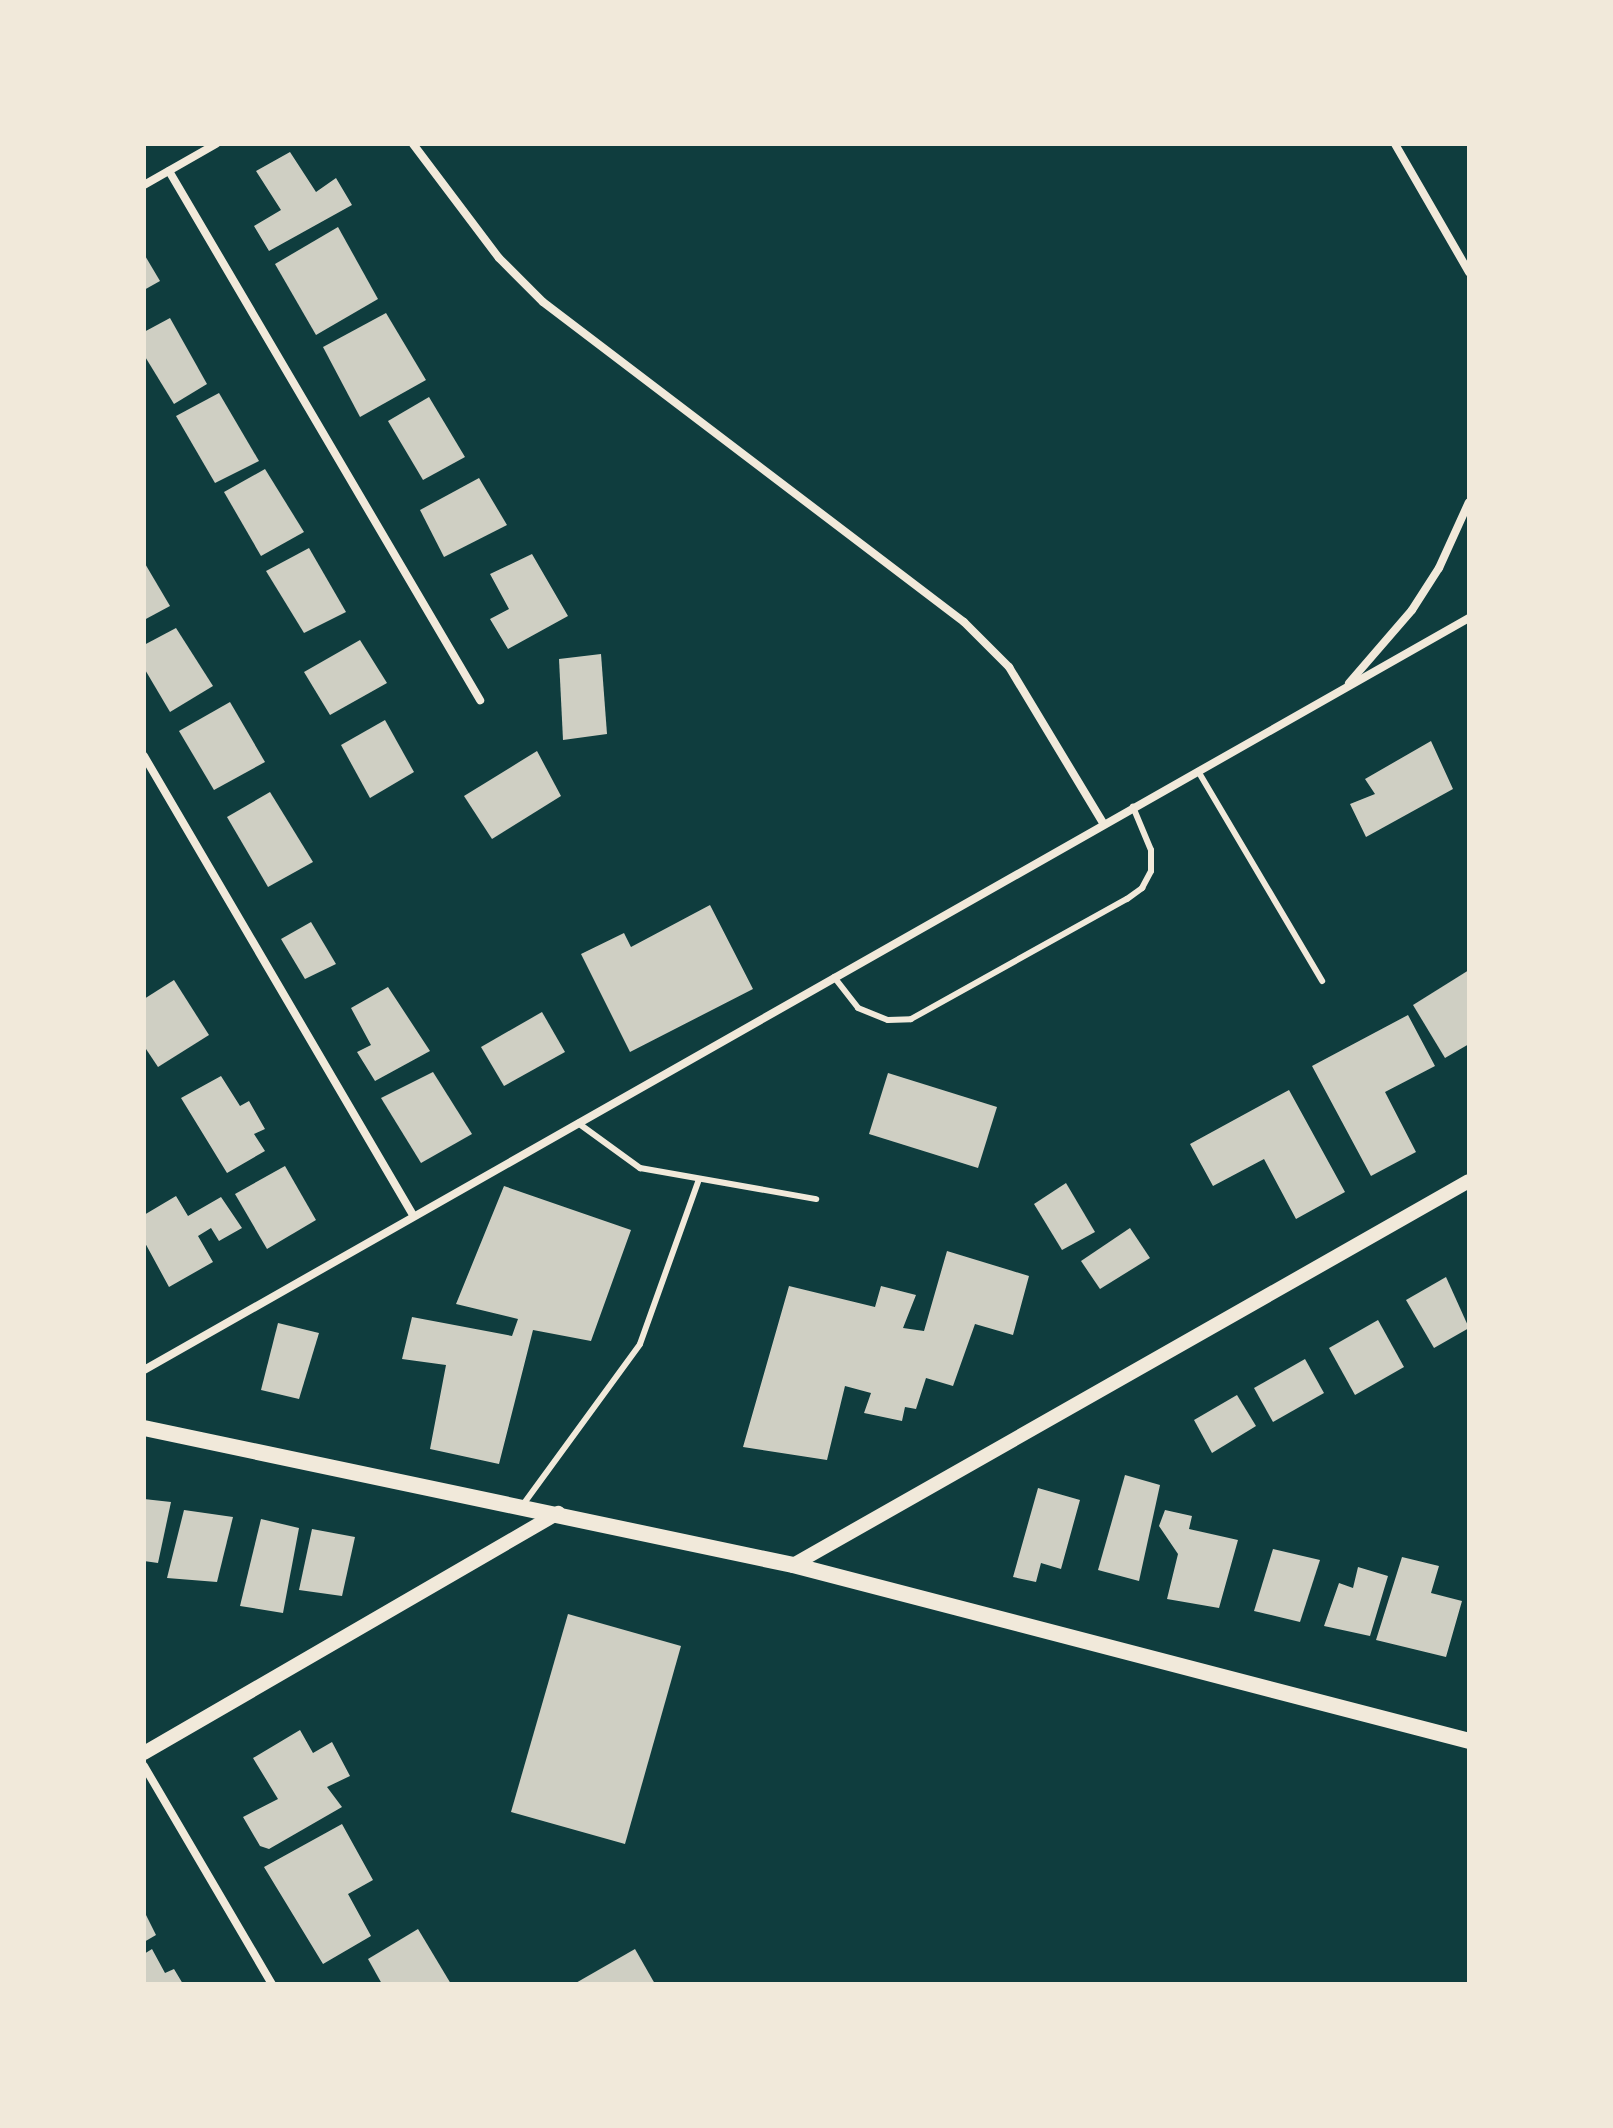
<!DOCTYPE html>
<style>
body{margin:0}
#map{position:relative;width:1613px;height:2128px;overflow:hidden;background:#0f3d3e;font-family:Figtree,sans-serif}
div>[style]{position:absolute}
.building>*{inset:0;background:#cfcfc3}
.service>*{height:6px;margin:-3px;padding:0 3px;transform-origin:3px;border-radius:3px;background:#f1e9da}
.minor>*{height:8px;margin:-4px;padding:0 4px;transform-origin:4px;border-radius:4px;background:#f1e9da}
.tertiary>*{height:14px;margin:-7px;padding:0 7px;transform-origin:7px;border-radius:7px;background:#f1e9da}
.secondary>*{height:16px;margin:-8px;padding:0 8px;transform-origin:8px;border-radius:8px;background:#f1e9da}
span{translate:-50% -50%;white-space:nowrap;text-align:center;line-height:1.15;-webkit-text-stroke:6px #f1e9da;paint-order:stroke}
.frame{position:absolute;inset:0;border:146px solid #f1e9da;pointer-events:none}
</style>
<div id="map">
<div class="building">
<div style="clip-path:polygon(290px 152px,316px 192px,336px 178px,352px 205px,269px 251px,254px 226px,281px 210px,256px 171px)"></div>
<div style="clip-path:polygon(338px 227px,378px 299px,316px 335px,275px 264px)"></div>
<div style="clip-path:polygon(144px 254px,160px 281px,144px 290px)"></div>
<div style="clip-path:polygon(386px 313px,426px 380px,360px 417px,323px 347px)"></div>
<div style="clip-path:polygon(170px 318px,207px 384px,174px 404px,144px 355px,144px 332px)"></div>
<div style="clip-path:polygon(219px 393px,259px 461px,215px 483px,176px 416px)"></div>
<div style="clip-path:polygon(429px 397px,465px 457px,423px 480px,388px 421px)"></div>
<div style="clip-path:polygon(265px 469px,304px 532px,261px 556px,224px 492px)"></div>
<div style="clip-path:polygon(479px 478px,507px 525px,444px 557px,420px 510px)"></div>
<div style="clip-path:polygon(309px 548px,346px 612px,304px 633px,266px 571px)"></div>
<div style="clip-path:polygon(532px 554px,568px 616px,508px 649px,490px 619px,509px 609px,490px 574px)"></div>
<div style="clip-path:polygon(144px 562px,170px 606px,144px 620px)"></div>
<div style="clip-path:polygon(176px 628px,213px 686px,170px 712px,144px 668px,144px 645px)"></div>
<div style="clip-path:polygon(360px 640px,387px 683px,330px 715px,304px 672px)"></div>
<div style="clip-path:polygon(601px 654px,607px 734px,563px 740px,559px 659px)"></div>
<div style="clip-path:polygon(230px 702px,265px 762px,214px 790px,179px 731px)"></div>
<div style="clip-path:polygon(385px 720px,414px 772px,370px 798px,341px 745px)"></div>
<div style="clip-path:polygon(1431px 741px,1453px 789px,1366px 837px,1350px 804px,1375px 794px,1365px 779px)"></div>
<div style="clip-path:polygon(537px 751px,561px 796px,492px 839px,464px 796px)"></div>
<div style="clip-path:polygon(270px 792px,313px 862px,268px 887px,227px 817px)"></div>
<div style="clip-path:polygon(710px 905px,753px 989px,630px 1052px,581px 954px,624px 933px,631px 947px)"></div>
<div style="clip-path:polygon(311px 922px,336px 964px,305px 979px,281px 939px)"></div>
<div style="clip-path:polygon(1469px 970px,1469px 1044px,1445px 1058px,1413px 1005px)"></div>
<div style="clip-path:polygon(174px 980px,209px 1035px,158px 1067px,144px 1046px,144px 999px)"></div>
<div style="clip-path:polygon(388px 987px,430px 1051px,375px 1081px,357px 1052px,371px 1045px,351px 1008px)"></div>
<div style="clip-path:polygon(542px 1012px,565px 1052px,504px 1086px,481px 1047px)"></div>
<div style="clip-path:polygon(1408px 1015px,1435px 1066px,1385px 1092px,1416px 1152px,1371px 1176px,1312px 1066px)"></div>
<div style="clip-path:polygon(433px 1072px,472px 1134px,421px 1163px,381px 1098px)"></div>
<div style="clip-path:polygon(888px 1073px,997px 1107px,978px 1168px,869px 1134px)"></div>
<div style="clip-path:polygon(221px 1076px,240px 1106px,249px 1101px,265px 1129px,254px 1134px,265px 1151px,227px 1173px,181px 1098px)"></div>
<div style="clip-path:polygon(1289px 1090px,1345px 1192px,1296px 1219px,1264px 1159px,1213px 1186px,1190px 1144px)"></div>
<div style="clip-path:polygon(285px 1166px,316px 1220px,267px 1249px,235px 1194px)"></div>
<div style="clip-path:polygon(1066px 1183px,1095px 1232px,1062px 1250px,1034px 1204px)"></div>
<div style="clip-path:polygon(504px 1186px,631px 1230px,591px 1341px,533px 1330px,499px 1464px,430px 1449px,446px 1365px,402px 1359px,412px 1317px,512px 1336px,518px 1319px,456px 1304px)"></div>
<div style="clip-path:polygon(176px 1196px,188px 1216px,221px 1197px,242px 1228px,219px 1241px,211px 1228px,198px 1236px,213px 1262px,169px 1287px,144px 1241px,144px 1215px)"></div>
<div style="clip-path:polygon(1130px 1228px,1150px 1258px,1100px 1289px,1081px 1261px)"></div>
<div style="clip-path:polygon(947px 1251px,1029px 1276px,1013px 1335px,975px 1324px,953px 1386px,926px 1378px,916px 1409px,905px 1407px,902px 1421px,864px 1413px,871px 1393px,845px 1386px,827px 1460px,743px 1447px,789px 1286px,875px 1307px,881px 1286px,916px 1295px,903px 1328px,924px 1331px)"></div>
<div style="clip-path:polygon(1446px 1277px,1469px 1328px,1434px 1348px,1406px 1300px)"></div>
<div style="clip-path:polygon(1378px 1320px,1404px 1367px,1355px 1395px,1329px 1348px)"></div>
<div style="clip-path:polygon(278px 1323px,319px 1333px,299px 1399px,261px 1390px)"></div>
<div style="clip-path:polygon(1305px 1359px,1324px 1393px,1273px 1422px,1254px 1388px)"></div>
<div style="clip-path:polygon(1237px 1395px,1256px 1426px,1212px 1453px,1194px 1420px)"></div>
<div style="clip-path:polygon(1125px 1475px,1160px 1485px,1139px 1581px,1098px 1570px)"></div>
<div style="clip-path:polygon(1038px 1488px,1080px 1500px,1061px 1569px,1041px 1563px,1036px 1582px,1013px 1577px)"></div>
<div style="clip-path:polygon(144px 1499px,171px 1502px,158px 1563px,144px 1561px)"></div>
<div style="clip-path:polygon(184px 1510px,233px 1517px,217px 1582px,167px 1578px)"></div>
<div style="clip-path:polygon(1165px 1510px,1192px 1516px,1189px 1529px,1238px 1540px,1219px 1608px,1167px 1599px,1178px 1554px,1159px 1526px)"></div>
<div style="clip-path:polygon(261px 1519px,299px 1528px,283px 1613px,240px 1606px)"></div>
<div style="clip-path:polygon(312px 1529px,355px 1537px,342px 1596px,299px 1590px)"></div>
<div style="clip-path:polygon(1273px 1549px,1320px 1560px,1300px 1622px,1254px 1611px)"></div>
<div style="clip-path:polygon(1402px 1557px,1439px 1566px,1431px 1593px,1462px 1601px,1446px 1657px,1376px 1640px)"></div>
<div style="clip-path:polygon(1358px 1567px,1388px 1576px,1370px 1636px,1324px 1626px,1339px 1583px,1353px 1588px)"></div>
<div style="clip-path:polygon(568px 1614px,681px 1646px,625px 1844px,511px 1812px)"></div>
<div style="clip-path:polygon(300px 1730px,313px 1753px,332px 1742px,350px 1776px,327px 1787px,342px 1807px,269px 1849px,260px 1846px,243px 1817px,278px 1799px,253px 1758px)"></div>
<div style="clip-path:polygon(342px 1824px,373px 1880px,348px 1894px,371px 1936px,323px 1964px,264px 1867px)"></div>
<div style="clip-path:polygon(144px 1911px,156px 1935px,144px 1942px)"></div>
<div style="clip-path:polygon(418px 1929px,451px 1984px,382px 1984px,368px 1959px)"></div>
<div style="clip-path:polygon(152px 1949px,165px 1973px,174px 1969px,183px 1984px,144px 1984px,144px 1954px)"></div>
<div style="clip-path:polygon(635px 1949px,655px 1984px,574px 1984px)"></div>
</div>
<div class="service">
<div style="left:1198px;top:771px;width:244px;rotate:59.4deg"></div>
<div style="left:834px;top:977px;width:39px;rotate:52deg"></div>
<div style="left:858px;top:1008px;width:32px;rotate:22deg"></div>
<div style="left:888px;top:1020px;width:23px;rotate:-2deg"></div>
<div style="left:911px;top:1019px;width:247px;rotate:-29.1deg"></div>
<div style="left:1127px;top:899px;width:19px;rotate:-36deg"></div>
<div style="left:1142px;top:888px;width:19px;rotate:-62deg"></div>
<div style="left:1151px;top:871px;width:21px;rotate:-90deg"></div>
<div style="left:1151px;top:850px;width:47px;rotate:-112.7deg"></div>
<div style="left:578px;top:1123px;width:77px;rotate:36deg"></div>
<div style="left:640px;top:1168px;width:179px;rotate:10deg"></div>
<div style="left:522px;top:1506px;width:200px;rotate:-53.9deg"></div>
<div style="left:640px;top:1344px;width:175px;rotate:-70.3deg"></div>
</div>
<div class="minor">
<div style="left:413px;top:144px;width:143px;rotate:53deg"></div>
<div style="left:499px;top:258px;width:62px;rotate:45deg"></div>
<div style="left:543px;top:302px;width:529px;rotate:37.24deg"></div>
<div style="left:964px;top:622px;width:64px;rotate:45deg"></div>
<div style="left:1009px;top:667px;width:182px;rotate:58.9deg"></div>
<div style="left:1395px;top:144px;width:148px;rotate:60deg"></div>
<div style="left:169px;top:171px;width:614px;rotate:59.55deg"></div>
<div style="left:144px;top:185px;width:83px;rotate:-29.7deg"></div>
<div style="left:1349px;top:683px;width:96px;rotate:-49.2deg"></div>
<div style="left:1412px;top:610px;width:50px;rotate:-57.3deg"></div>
<div style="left:1439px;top:568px;width:72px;rotate:-65.6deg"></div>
<div style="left:144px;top:756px;width:532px;rotate:59.63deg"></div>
<div style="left:144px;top:1370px;width:1524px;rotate:-29.58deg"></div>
<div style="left:144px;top:1766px;width:253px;rotate:59.6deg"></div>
</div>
<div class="tertiary">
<div style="left:793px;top:1565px;width:777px;rotate:-29.6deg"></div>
<div style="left:144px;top:1753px;width:479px;rotate:-30.1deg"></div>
</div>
<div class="secondary">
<div style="left:144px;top:1428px;width:663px;rotate:11.92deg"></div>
<div style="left:793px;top:1565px;width:699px;rotate:14.59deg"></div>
</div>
<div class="frame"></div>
</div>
